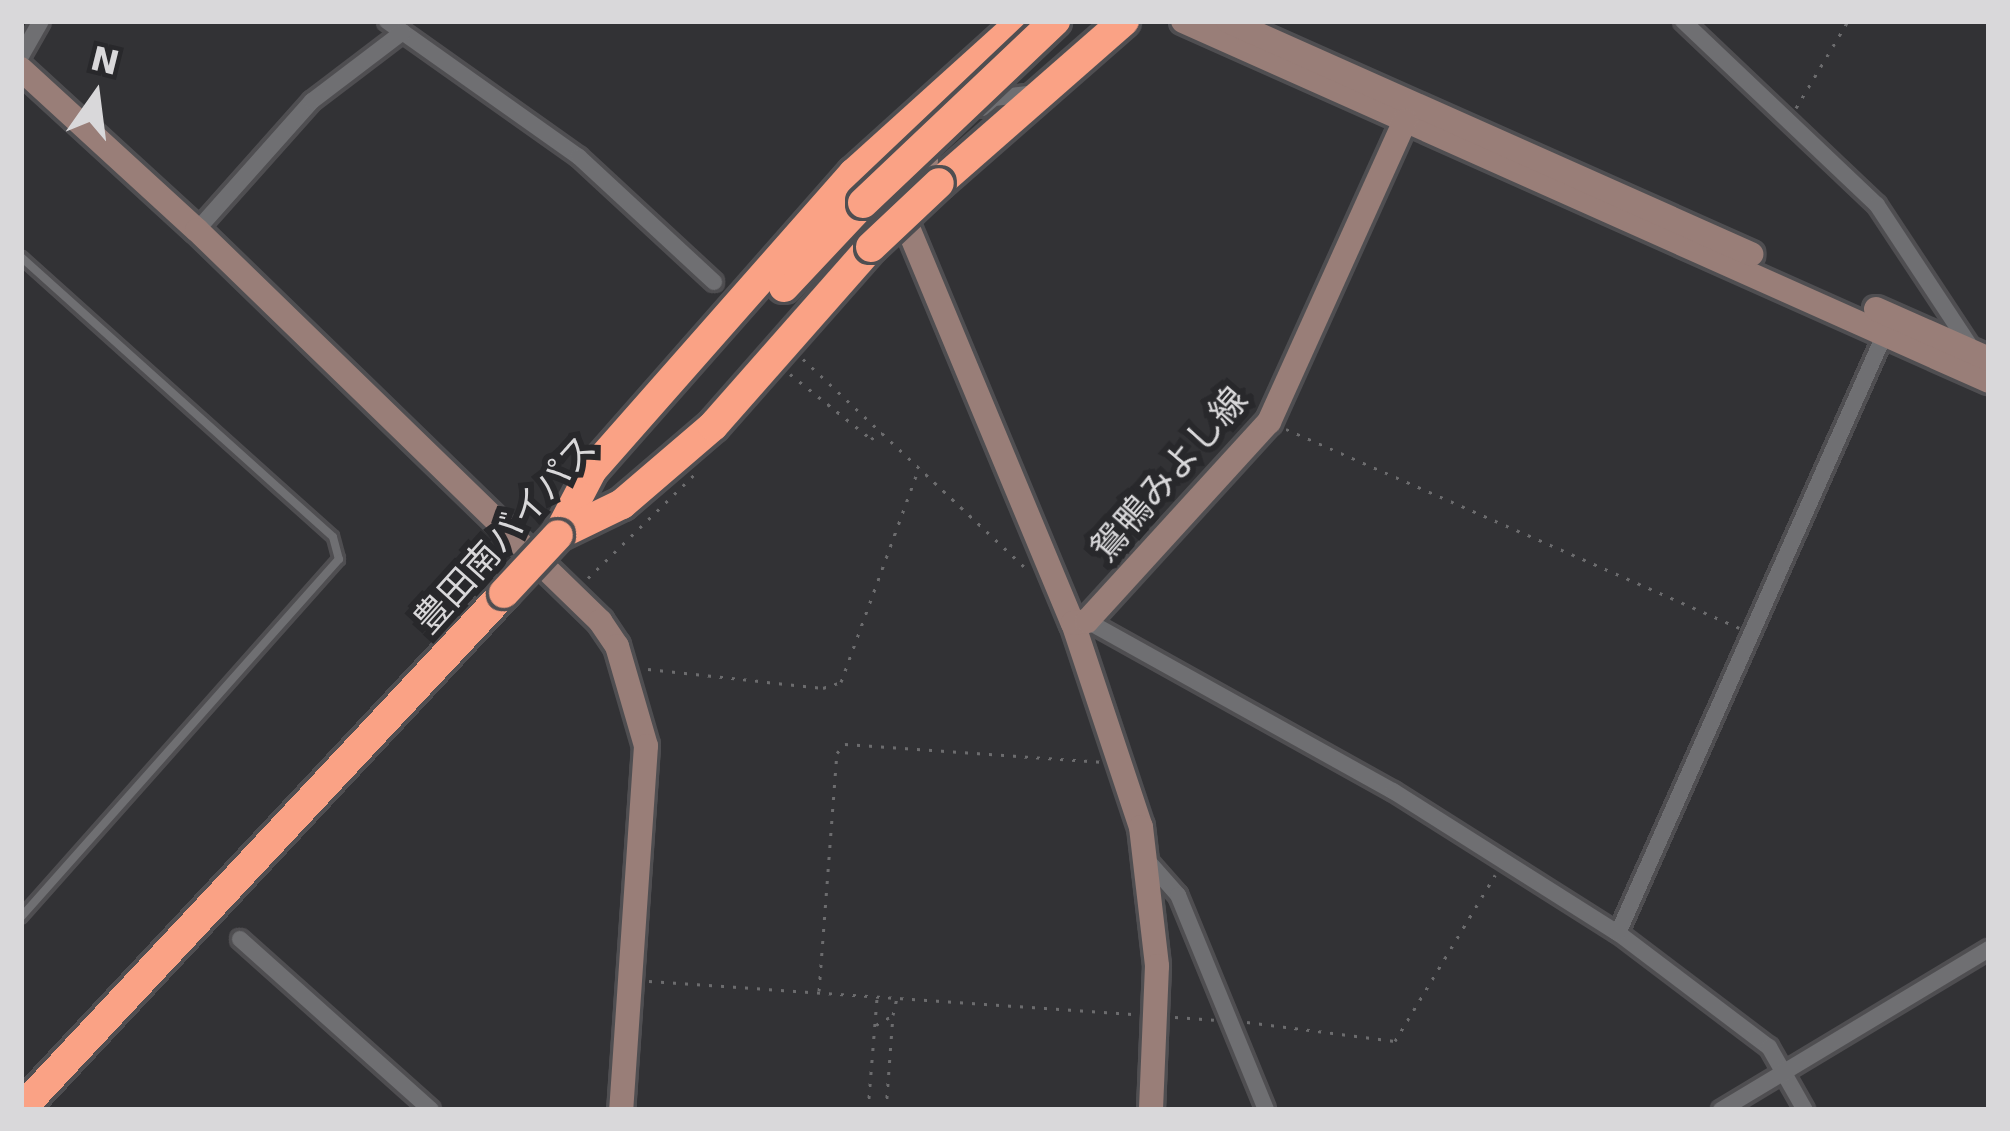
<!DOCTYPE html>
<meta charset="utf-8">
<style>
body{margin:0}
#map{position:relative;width:2010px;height:1131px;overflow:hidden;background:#323235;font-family:"DejaVu Sans","Noto Sans JP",sans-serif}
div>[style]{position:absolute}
.path>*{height:3px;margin-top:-1.5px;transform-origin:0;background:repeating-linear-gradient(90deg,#6c6c6e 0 3px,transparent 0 12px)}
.roads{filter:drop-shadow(3px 0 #4f4e51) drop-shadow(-3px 0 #4f4e51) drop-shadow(0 3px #4f4e51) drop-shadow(0 -3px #4f4e51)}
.lane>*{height:8px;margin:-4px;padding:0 4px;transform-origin:4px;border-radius:4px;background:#6f6f72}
.street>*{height:16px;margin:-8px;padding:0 8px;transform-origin:8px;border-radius:8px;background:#6f6f72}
.secondary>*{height:24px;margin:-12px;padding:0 12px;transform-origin:12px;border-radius:12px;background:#997e78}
.highway>*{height:30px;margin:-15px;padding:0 15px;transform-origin:15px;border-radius:15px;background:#faa285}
.bridges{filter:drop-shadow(3px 0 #4f4e51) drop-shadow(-3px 0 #4f4e51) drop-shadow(0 3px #4f4e51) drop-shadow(0 -3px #4f4e51)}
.highway-bridge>*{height:30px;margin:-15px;padding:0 15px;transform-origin:15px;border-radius:15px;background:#faa285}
span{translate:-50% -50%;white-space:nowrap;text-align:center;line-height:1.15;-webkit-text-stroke:12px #28282b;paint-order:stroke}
.street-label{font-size:36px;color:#d9d8da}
.frame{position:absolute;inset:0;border:24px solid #d9d8da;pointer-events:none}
.north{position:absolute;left:36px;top:36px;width:120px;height:120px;-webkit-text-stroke:9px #28282b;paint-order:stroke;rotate:14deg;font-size:33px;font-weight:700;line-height:48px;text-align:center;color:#d9d8da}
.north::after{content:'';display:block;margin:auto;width:42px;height:54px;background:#d9d8da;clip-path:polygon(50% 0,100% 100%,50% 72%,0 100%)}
</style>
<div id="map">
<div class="path">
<div style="left:1796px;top:108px;width:101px;rotate:-59.1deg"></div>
<div style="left:803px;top:359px;width:308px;rotate:43.2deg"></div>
<div style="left:790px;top:374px;width:104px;rotate:38.7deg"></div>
<div style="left:871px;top:439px;width:13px;rotate:-29deg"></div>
<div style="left:1286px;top:429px;width:495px;rotate:23.7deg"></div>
<div style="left:588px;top:578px;width:152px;rotate:-44.2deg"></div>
<div style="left:648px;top:669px;width:176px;rotate:6.2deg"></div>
<div style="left:823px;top:688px;width:19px;rotate:-18deg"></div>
<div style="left:841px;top:682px;width:228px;rotate:-70deg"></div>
<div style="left:649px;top:981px;width:488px;rotate:3.9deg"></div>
<div style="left:819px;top:991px;width:239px;rotate:-85.7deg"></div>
<div style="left:837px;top:753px;width:12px;rotate:-48deg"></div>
<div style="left:845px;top:744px;width:256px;rotate:4deg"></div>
<div style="left:1175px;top:1017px;width:39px;rotate:4deg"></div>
<div style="left:1247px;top:1022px;width:149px;rotate:7.3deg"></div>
<div style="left:1395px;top:1041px;width:194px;rotate:-58.9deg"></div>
<div style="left:876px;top:1025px;width:20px;rotate:-30deg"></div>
<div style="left:893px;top:1015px;width:17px;rotate:-77deg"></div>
<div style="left:868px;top:1110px;width:111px;rotate:-85.4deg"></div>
<div style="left:886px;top:1110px;width:95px;rotate:-85.8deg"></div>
</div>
<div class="roads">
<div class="lane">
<div style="left:21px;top:257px;width:419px;rotate:41.9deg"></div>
<div style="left:333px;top:537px;width:23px;rotate:75deg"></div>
<div style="left:339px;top:559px;width:479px;rotate:131.6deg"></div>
</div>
<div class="street">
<div style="left:387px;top:21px;width:235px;rotate:35.3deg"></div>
<div style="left:579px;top:157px;width:184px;rotate:42.8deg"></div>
<div style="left:1683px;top:21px;width:267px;rotate:43.5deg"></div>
<div style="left:1877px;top:205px;width:180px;rotate:56.6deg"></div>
<div style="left:21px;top:56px;width:40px;rotate:-60.3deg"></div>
<div style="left:982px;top:108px;width:16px;rotate:-40deg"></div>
<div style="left:994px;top:98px;width:42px;rotate:-6.8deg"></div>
<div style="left:197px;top:230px;width:173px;rotate:-48.3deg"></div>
<div style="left:312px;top:101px;width:114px;rotate:-37.2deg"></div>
<div style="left:1087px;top:621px;width:350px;rotate:29.1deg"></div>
<div style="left:1393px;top:791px;width:266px;rotate:32.3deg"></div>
<div style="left:1618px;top:933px;width:189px;rotate:37.1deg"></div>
<div style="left:1769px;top:1047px;width:73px;rotate:60.3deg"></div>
<div style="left:1147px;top:860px;width:47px;rotate:48.5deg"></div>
<div style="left:1178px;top:895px;width:232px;rotate:67.7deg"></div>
<div style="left:1618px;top:933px;width:659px;rotate:-66deg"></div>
<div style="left:240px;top:939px;width:256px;rotate:41.8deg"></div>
<div style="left:1721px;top:1110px;width:313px;rotate:-31deg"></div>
</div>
<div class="secondary">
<div style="left:1183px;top:21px;width:883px;rotate:24.07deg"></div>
<div style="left:1228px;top:21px;width:573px;rotate:24.01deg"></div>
<div style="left:21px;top:69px;width:239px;rotate:42.5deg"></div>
<div style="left:197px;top:230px;width:562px;rotate:44.13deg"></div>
<div style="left:600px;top:621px;width:30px;rotate:56deg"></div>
<div style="left:617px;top:646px;width:104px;rotate:73.8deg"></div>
<div style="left:646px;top:746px;width:365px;rotate:93.9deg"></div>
<div style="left:926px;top:161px;width:23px;rotate:139deg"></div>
<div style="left:909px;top:176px;width:32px;rotate:108deg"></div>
<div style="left:899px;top:206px;width:452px;rotate:67.4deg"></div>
<div style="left:1073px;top:623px;width:215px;rotate:71.6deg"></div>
<div style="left:1141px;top:827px;width:140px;rotate:83.4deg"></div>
<div style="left:1157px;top:966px;width:144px;rotate:92.4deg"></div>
<div style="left:1876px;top:309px;width:124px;rotate:23.9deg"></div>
<div style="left:1073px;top:623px;width:14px;rotate:-8deg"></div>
<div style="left:1087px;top:621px;width:270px;rotate:-47.6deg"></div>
<div style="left:1269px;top:422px;width:330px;rotate:-65.7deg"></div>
</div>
<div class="highway">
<div style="left:939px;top:183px;width:246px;rotate:-41.2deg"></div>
<div style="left:784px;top:287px;width:115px;rotate:-46.8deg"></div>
<div style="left:558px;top:535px;width:73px;rotate:-62.4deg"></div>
<div style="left:592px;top:470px;width:396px;rotate:-48.6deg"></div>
<div style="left:854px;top:173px;width:227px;rotate:-42.1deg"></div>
<div style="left:558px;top:535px;width:71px;rotate:-25.8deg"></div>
<div style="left:622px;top:504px;width:120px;rotate:-40.6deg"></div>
<div style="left:713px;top:426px;width:239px;rotate:-48.6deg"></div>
<div style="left:21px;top:1109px;width:707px;rotate:-46.89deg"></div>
</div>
</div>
<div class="bridges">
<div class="highway-bridge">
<div style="left:863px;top:203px;width:265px;rotate:-43.5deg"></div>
<div style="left:871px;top:247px;width:93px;rotate:-43.3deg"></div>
<div style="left:504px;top:593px;width:79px;rotate:-47deg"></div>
</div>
</div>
<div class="street-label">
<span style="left:1169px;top:474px;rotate:-49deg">鴛鴨みよし線</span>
<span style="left:505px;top:534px;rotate:-48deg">豊田南バイパス</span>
</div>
<div class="frame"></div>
<div class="north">N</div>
</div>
